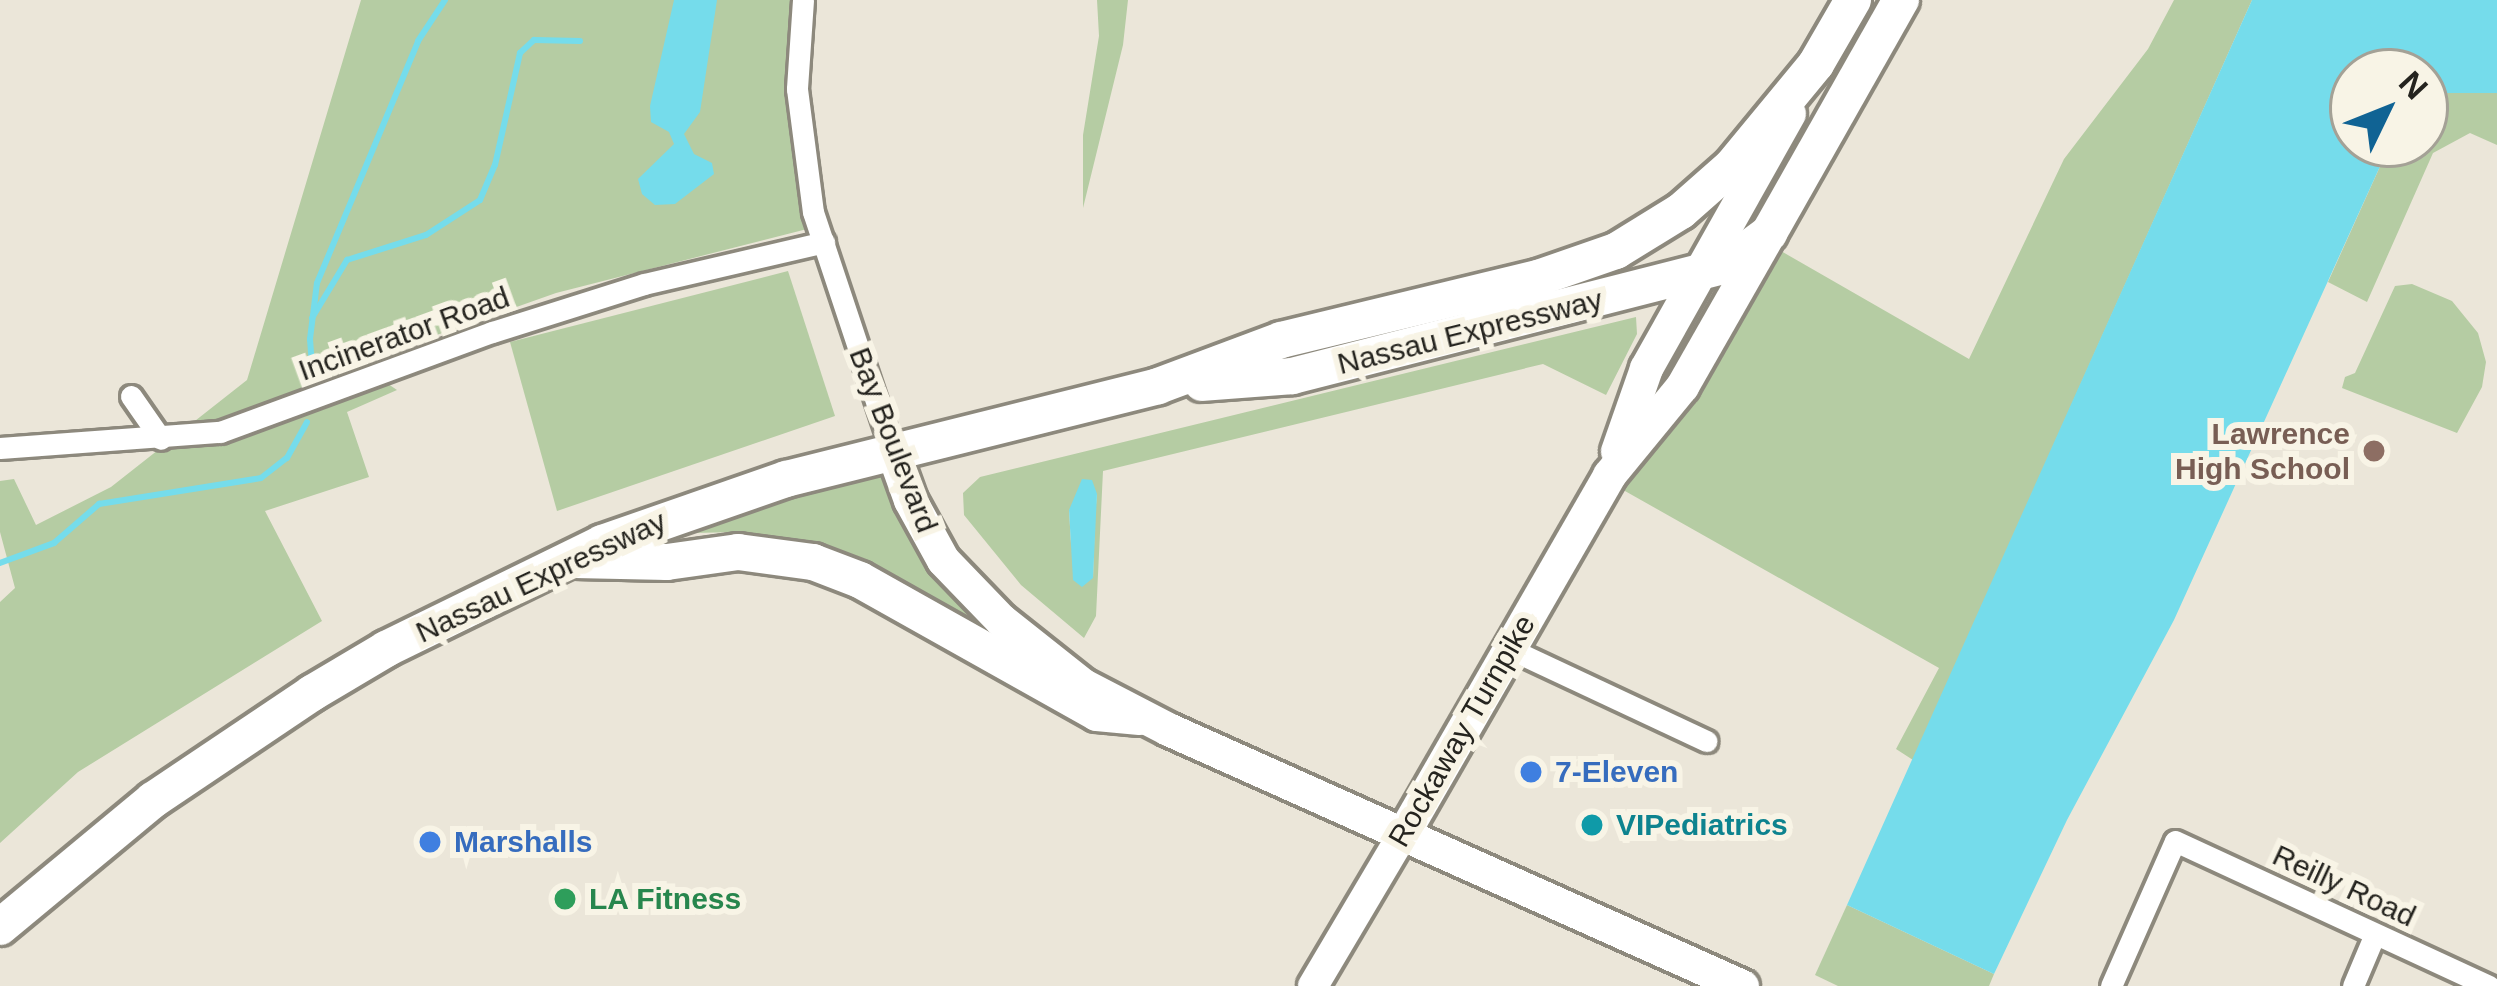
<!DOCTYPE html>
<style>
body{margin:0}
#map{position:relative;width:2497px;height:986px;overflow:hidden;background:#ebe6d9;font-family:Arial,sans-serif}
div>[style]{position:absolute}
.green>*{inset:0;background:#b5cca3}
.water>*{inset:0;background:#75dceb}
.stream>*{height:6px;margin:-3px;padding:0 3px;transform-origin:3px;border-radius:3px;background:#75dceb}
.roads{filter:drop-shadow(3px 0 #8d897d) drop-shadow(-3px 0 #8d897d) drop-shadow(0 3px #8d897d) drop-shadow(0 -3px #8d897d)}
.minor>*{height:21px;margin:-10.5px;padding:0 10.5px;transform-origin:10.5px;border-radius:10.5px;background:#fff}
.secondary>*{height:30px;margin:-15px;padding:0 15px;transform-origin:15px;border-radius:15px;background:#fff}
.primary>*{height:33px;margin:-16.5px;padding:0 16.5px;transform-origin:16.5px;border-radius:16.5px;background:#fff}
.trunk>*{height:36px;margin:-18px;padding:0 18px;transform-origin:18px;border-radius:18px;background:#fff}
.dots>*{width:33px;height:33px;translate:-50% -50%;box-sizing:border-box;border:6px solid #f8f4e6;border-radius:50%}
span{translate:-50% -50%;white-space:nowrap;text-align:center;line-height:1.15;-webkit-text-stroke:12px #f8f4e6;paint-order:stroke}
.street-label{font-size:30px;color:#25241f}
.education-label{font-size:30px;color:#785e54;font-weight:700}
.right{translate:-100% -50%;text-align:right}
.shop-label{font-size:30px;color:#366cbe;font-weight:700}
.left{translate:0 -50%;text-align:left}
.culture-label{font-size:30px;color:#0d838f;font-weight:700}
.leisure-label{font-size:30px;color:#27864d;font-weight:700}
.north{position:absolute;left:2329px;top:48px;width:120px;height:120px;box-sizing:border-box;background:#f8f4e6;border:3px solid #a4a196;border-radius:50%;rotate:47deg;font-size:33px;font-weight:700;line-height:48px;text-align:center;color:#25241f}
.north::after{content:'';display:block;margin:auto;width:42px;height:54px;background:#106394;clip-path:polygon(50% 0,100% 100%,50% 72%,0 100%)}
</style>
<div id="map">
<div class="green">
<div style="clip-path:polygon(361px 0,793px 0,794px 147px,815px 227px,556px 293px,357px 363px,397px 390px,347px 412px,369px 477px,265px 511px,322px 621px,78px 772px,0 843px,0 602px,15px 588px,0 532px,0 481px,14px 479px,36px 525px,111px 487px,247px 380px)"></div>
<div style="clip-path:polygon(1097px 0,1128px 0,1123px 45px,1083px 208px,1083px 135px,1099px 36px)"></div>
<div style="clip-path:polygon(2174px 0,2252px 0,1913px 760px,1896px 749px,1939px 668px,1609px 482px,1767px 243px,1969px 359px,2064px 159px,2148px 49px)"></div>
<div style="clip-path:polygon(2440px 93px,2497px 93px,2497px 145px,2470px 133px,2433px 153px,2367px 302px,2328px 282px,2382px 162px,2397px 144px,2425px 144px,2425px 111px)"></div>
<div style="clip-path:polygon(788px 271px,835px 416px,557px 511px,510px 342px)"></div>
<div style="clip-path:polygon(2412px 284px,2452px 301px,2478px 333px,2486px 362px,2482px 387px,2457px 433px,2342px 388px,2345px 377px,2355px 373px,2395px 286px)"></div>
<div style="clip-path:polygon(evenodd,1636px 317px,1637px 334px,1606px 395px,1543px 364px,1103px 471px,1096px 616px,1084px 638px,1021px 585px,964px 515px,963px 493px,980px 477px,1636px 317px,1097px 494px,1095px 516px,1093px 578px,1071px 543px,1069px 510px,1097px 494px)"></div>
<div style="clip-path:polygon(875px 456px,951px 591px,1025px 671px,790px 543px,740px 532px,643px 534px)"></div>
<div style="clip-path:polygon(1847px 905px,1994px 974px,1989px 986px,1838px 986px,1815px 975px)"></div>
</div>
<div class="water">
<div style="clip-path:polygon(674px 0,717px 0,700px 112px,684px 134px,694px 154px,712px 163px,714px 174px,675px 204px,655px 205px,642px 194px,638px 179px,674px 144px,669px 132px,651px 122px,650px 106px)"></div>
<div style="clip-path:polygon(2252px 0,2497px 0,2497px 93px,2440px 93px,2425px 111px,2425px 72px,2353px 72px,2353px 144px,2397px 144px,2382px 162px,2174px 620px,2067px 820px,1994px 974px,1847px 905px)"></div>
<div style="clip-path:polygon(1082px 479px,1092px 480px,1097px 494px,1093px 578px,1082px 587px,1073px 580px,1069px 510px)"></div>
</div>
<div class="stream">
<div style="left:312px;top:318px;width:68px;rotate:-58.9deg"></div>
<div style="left:347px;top:260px;width:83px;rotate:-17.6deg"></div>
<div style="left:426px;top:235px;width:64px;rotate:-32.9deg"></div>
<div style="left:480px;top:200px;width:38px;rotate:-67deg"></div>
<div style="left:495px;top:165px;width:115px;rotate:-77.4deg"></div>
<div style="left:520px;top:53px;width:19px;rotate:-43deg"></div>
<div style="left:534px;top:40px;width:46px;rotate:1.2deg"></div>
<div style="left:313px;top:379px;width:40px;rotate:-94.3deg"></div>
<div style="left:310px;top:339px;width:56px;rotate:-82.9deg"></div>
<div style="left:317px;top:283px;width:262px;rotate:-67.3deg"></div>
<div style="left:418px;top:41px;width:49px;rotate:-56.6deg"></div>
<div style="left:0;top:563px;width:58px;rotate:-20.3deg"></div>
<div style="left:54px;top:543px;width:60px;rotate:-40.9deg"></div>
<div style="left:99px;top:504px;width:164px;rotate:-9.1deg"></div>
<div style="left:261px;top:478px;width:33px;rotate:-38deg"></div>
<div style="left:287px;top:458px;width:41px;rotate:-60.9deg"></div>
</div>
<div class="roads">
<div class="minor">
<div style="left:803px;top:0;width:89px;rotate:93.9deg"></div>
<div style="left:797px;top:89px;width:124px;rotate:82.6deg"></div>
<div style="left:813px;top:212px;width:251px;rotate:71.6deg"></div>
<div style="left:131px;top:396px;width:52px;rotate:55.1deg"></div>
<div style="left:0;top:448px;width:221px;rotate:-4.2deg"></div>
<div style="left:220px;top:432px;width:290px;rotate:-20.2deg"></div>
<div style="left:492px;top:332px;width:159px;rotate:-17.5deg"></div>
<div style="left:644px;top:284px;width:185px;rotate:-13.1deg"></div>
<div style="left:1510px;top:649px;width:217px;rotate:25.1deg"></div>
<div style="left:2111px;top:986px;width:158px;rotate:-66.2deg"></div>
<div style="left:2175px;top:841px;width:346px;rotate:24.8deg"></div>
<div style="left:2353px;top:986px;width:56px;rotate:-67.1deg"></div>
</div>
<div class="secondary">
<div style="left:1313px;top:986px;width:179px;rotate:-59.4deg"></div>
</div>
<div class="primary">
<div style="left:892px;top:450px;width:53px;rotate:70.2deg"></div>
<div style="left:910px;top:500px;width:68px;rotate:61.2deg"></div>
<div style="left:943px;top:560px;width:83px;rotate:46deg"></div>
<div style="left:1001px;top:620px;width:105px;rotate:38.4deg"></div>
<div style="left:1083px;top:685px;width:96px;rotate:27.4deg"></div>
<div style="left:1168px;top:729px;width:629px;rotate:24.12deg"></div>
<div style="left:1617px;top:451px;width:88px;rotate:-70.7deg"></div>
<div style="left:1646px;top:368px;width:292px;rotate:-60.7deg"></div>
<div style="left:1404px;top:832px;width:412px;rotate:-60.1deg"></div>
<div style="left:1609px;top:475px;width:115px;rotate:-50.6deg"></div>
<div style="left:1682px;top:386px;width:174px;rotate:-60.3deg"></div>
</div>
<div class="trunk">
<div style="left:1202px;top:383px;width:90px;rotate:-4.4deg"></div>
<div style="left:1292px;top:376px;width:448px;rotate:-14.3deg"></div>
<div style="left:1726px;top:265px;width:54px;rotate:-36.7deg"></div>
<div style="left:1769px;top:233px;width:268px;rotate:-60.5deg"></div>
<div style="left:575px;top:560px;width:92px;rotate:1.2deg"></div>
<div style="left:667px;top:562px;width:72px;rotate:-8deg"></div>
<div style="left:738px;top:552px;width:76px;rotate:7.6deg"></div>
<div style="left:813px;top:562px;width:50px;rotate:21deg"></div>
<div style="left:860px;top:580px;width:272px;rotate:29.3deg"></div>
<div style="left:1097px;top:713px;width:43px;rotate:5.3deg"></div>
<div style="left:0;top:927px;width:199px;rotate:-39.7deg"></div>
<div style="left:153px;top:800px;width:192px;rotate:-33.9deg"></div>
<div style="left:312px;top:693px;width:86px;rotate:-30.7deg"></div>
<div style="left:386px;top:649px;width:241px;rotate:-26.1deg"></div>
<div style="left:602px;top:543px;width:195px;rotate:-19.2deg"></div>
<div style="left:786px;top:479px;width:383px;rotate:-14deg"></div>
<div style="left:1158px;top:386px;width:131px;rotate:-20.5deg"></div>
<div style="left:1281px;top:340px;width:264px;rotate:-13.6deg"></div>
<div style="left:1538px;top:278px;width:83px;rotate:-19.1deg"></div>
<div style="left:1616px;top:251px;width:76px;rotate:-31.6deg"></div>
<div style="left:1681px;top:211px;width:68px;rotate:-41.4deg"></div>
<div style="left:1732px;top:166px;width:132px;rotate:-50.5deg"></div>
<div style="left:1816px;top:64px;width:74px;rotate:-60deg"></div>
</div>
</div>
<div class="dots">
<div style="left:2374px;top:451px;background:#8d6e63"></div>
<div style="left:1531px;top:772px;background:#3f7fe0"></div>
<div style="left:1592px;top:825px;background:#0f9aa8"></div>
<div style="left:430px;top:842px;background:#3f7fe0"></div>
<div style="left:565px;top:899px;background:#2e9e5b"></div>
</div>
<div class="street-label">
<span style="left:1470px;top:332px;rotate:-14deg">Nassau Expressway</span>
<span style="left:404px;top:334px;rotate:-20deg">Incinerator Road</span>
<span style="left:893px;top:440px;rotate:69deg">Bay Boulevard</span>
<span style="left:541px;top:577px;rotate:-25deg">Nassau Expressway</span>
<span style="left:1462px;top:731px;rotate:-60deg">Rockaway Turnpike</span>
<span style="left:2344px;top:886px;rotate:25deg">Reilly Road</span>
</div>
<div class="education-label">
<span class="right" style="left:2350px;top:451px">Lawrence<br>High School</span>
</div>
<div class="shop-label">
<span class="left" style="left:1555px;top:772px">7-Eleven</span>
<span class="left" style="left:454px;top:842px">Marshalls</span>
</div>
<div class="culture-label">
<span class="left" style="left:1616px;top:825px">VIPediatrics</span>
</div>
<div class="leisure-label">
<span class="left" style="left:589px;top:899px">LA Fitness</span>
</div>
<div class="north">N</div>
</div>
